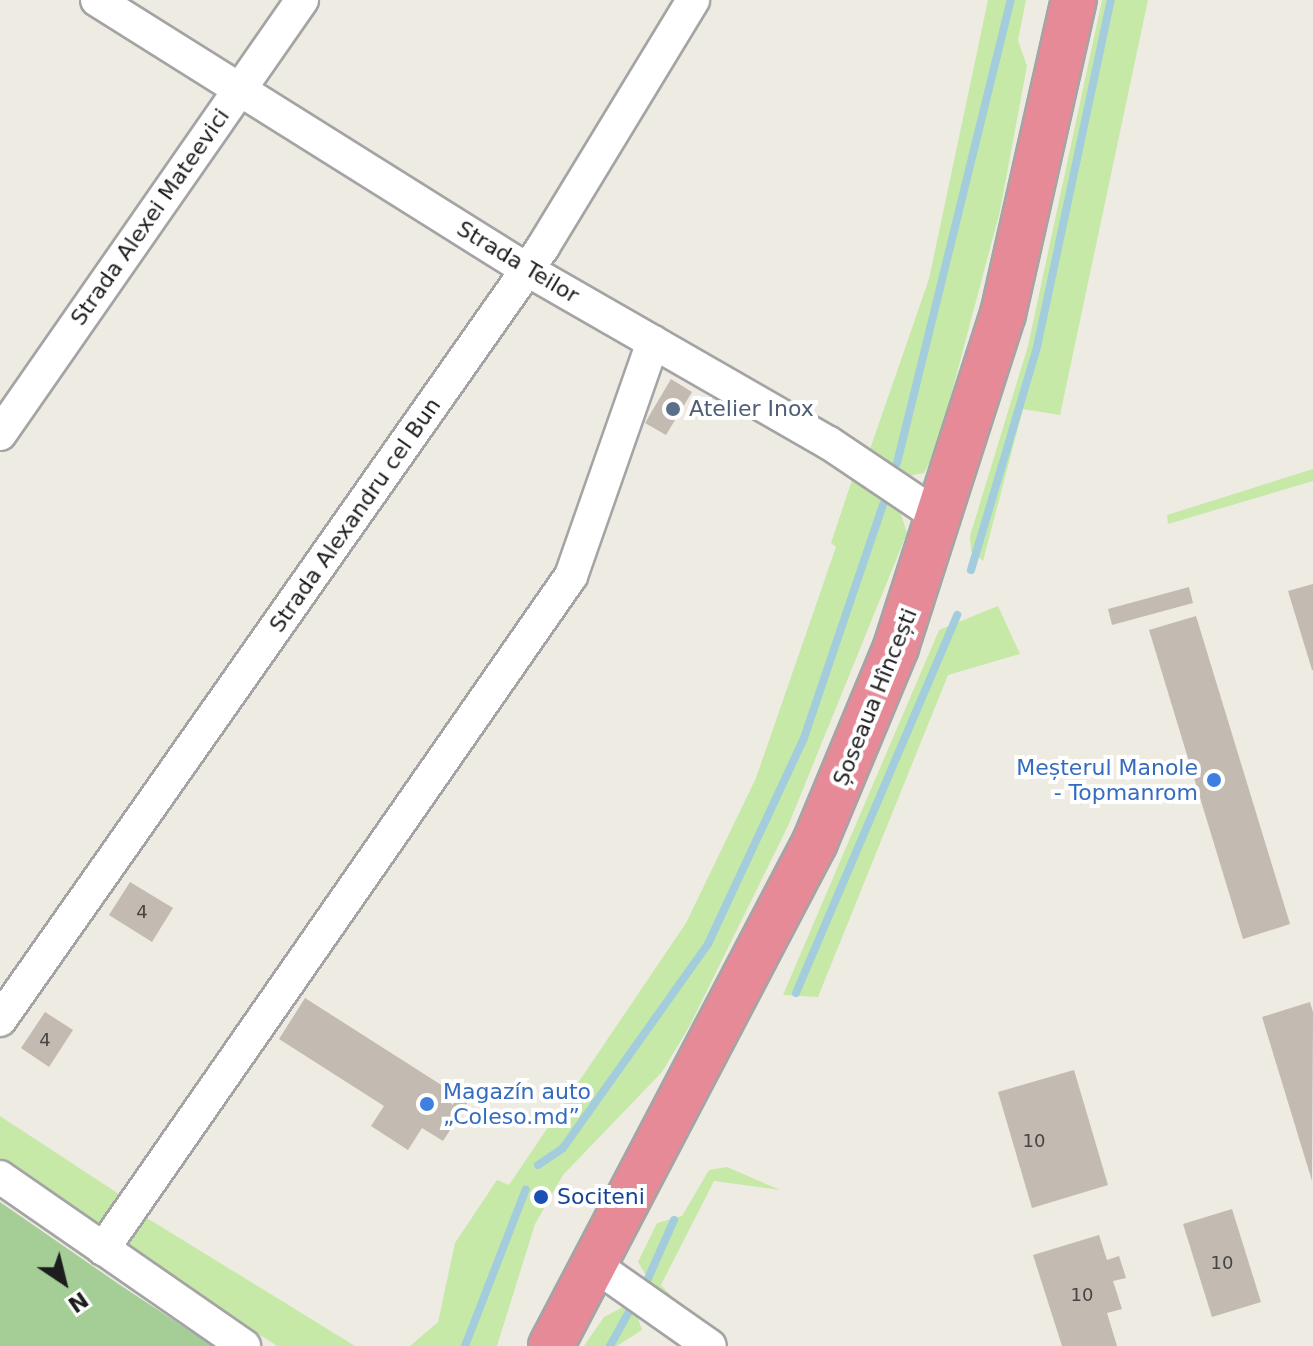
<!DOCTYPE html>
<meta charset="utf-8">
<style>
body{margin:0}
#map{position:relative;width:1313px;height:1346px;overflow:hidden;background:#eeebe3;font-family:"DejaVu Sans",sans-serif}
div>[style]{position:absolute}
.grass>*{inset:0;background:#c6e9a8}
.forest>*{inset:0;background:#a5ce97}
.stream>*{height:8px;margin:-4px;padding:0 4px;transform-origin:4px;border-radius:4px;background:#a3cddc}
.building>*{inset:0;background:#c3bab2}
.roads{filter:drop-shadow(2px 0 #a4a4a4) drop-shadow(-2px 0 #a4a4a4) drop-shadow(0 2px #a4a4a4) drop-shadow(0 -2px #a4a4a4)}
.minor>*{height:32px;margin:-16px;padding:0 16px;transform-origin:16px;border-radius:16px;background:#fff}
.highway>*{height:44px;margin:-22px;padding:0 22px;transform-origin:22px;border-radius:22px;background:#e78a98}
.dots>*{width:22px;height:22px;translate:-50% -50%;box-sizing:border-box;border:4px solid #fff;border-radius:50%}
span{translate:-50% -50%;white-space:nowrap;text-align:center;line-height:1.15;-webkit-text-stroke:8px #fff;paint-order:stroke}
.number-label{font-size:18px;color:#464442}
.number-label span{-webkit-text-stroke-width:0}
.street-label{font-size:22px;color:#1d1d1d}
.service-label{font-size:22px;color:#4e5e75}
.left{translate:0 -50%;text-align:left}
.shop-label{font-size:22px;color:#366cbe}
.right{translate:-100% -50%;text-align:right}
.transit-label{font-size:22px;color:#164399}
.north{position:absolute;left:24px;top:1242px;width:80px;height:80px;-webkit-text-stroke:6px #fff;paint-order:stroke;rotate:145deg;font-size:22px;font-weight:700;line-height:32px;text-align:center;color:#1d1d1d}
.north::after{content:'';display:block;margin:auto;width:28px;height:36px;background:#1d1d1d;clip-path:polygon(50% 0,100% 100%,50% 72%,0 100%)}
</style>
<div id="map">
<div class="grass">
<div style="clip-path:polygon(988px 0,1026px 0,1018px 40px,1027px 66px,1000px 211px,937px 448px,924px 473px,903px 477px,869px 452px,929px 279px)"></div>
<div style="clip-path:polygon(1102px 0,1148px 0,1060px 415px,1023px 409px,983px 561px,971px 551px,970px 536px,1028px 346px)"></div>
<div style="clip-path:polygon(1313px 469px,1313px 481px,1168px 524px,1167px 515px)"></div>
<div style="clip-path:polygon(853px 477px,899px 508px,907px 533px,788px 826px,689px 1027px,662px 1072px,563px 1175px,535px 1224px,497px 1346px,410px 1346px,438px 1322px,455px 1243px,497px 1180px,509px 1185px,686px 923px,756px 778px,836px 547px,831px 543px)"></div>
<div style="clip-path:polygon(998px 606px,1020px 654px,948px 675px,818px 997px,783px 995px,939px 630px)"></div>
<div style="clip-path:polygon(0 1116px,128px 1200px,106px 1233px,0 1163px)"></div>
<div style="clip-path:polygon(727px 1167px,780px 1190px,714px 1181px,661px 1285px,681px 1306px,659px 1297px,638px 1262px,657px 1223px,682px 1216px,709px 1170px)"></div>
<div style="clip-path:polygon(147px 1218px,355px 1346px,277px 1346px,126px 1247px)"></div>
<div style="clip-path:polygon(625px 1306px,636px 1312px,642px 1330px,617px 1346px,584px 1346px,604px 1317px)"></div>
</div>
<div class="forest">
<div style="clip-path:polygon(0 1202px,123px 1287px,213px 1346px,0 1346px)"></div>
</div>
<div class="stream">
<div style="left:897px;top:463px;width:477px;rotate:-76.2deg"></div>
<div style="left:971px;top:570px;width:233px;rotate:-73.5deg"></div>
<div style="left:1037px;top:347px;width:355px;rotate:-78deg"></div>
<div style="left:796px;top:993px;width:411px;rotate:-66.9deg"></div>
<div style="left:538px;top:1165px;width:30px;rotate:-34deg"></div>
<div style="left:563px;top:1148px;width:250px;rotate:-54.6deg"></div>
<div style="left:708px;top:944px;width:227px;rotate:-65deg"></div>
<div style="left:804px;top:738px;width:246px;rotate:-71.3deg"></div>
<div style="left:646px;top:1283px;width:69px;rotate:-66deg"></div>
<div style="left:465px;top:1346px;width:168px;rotate:-68.8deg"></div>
<div style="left:610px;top:1346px;width:37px;rotate:-61deg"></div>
</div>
<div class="building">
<div style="clip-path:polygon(671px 379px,692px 392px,666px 435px,645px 423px)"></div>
<div style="clip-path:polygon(1313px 584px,1313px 670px,1312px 670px,1288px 591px)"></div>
<div style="clip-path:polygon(1189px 587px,1193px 603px,1112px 625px,1108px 609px)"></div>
<div style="clip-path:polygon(1196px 616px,1290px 924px,1243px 939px,1149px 630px)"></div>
<div style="clip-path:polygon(130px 882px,173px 908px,152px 942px,109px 915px)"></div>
<div style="clip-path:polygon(305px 998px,468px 1102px,443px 1141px,422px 1128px,408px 1150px,371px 1126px,384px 1106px,279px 1039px)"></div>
<div style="clip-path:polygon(1310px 1002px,1313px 1012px,1312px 1181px,1262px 1017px)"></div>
<div style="clip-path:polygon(45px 1012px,73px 1030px,49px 1067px,21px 1048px)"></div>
<div style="clip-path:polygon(1074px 1070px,1108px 1185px,1032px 1208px,998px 1092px)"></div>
<div style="clip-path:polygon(1232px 1209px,1261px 1302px,1212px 1317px,1183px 1224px)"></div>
<div style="clip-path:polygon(1099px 1235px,1107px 1260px,1119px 1256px,1126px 1278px,1113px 1281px,1122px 1309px,1107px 1313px,1117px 1346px,1062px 1346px,1033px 1255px)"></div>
</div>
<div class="roads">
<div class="minor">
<div style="left:97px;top:0;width:506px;rotate:32.09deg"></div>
<div style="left:526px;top:269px;width:349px;rotate:29.9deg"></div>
<div style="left:829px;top:443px;width:136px;rotate:33.9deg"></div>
<div style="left:0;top:434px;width:529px;rotate:-55.17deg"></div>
<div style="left:0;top:1020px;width:945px;rotate:-54.91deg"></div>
<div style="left:543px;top:247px;width:289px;rotate:-58.7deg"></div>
<div style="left:0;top:1177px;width:297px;rotate:34.7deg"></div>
<div style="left:103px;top:1249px;width:820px;rotate:-55.19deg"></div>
<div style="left:571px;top:576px;width:248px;rotate:-70.7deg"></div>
<div style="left:596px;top:1266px;width:139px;rotate:35.1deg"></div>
</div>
<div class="highway">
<div style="left:551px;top:1346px;width:569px;rotate:-62.35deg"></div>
<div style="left:815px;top:842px;width:211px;rotate:-67.4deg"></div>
<div style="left:896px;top:647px;width:350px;rotate:-72.2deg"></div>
<div style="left:1003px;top:314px;width:322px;rotate:-77.3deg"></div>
</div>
</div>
<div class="dots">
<div style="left:673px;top:409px;background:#5c6f8a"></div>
<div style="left:1214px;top:780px;background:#3f7fe0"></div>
<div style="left:427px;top:1104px;background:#3f7fe0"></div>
<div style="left:541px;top:1197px;background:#1a4fb4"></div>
</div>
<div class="number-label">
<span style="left:142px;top:912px">4</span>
<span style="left:45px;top:1040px">4</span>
<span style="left:1034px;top:1141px">10</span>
<span style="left:1222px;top:1263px">10</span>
<span style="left:1082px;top:1295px">10</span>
</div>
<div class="street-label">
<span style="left:150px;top:217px;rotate:-55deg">Strada Alexei Mateevici</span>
<span style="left:518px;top:262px;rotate:31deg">Strada Teilor</span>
<span style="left:355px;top:515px;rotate:-55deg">Strada Alexandru cel Bun</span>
<span style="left:875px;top:697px;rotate:-68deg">Șoseaua Hîncești</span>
</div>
<div class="service-label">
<span class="left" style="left:689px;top:409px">Atelier Inox</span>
</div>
<div class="shop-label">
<span class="right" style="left:1198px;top:780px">Meșterul Manole<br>- Topmanrom</span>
<span class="left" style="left:443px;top:1104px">Magazín auto<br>„Coleso.md”</span>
</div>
<div class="transit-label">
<span class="left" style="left:557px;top:1197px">Sociteni</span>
</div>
<div class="north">N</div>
</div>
